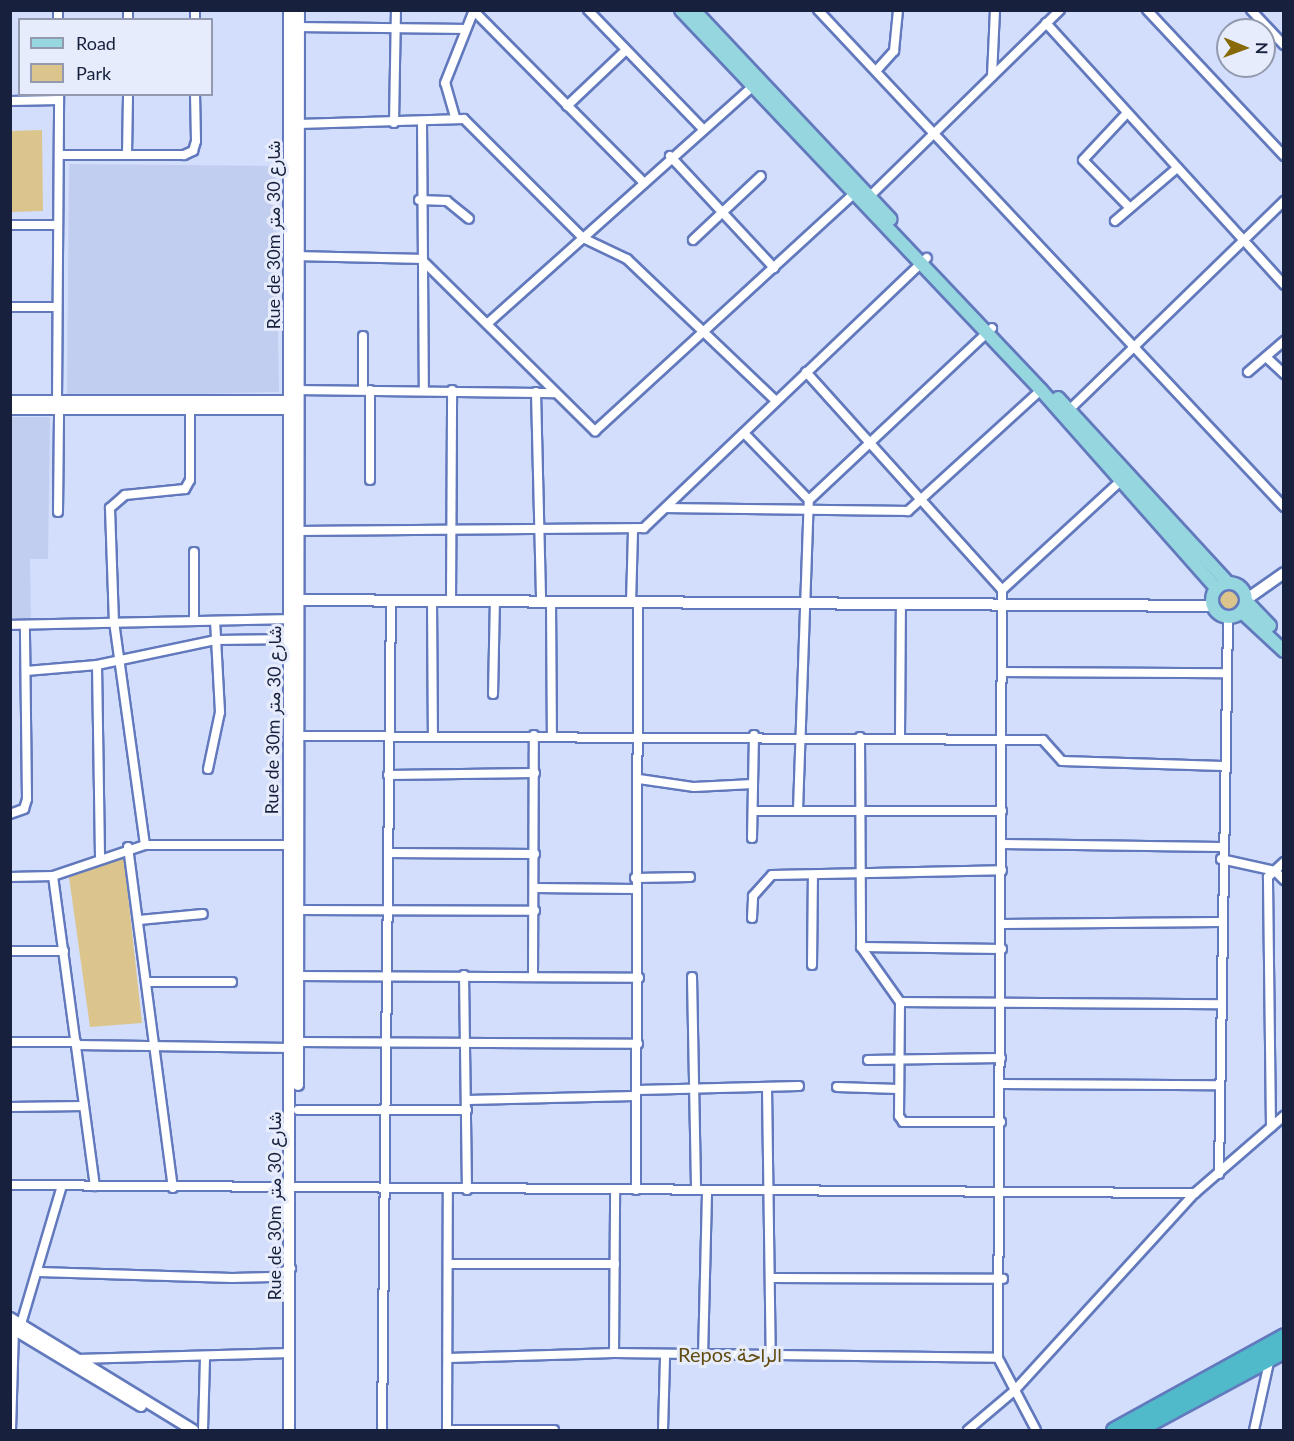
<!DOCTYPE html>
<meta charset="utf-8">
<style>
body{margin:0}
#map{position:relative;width:1294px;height:1441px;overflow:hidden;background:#d3defd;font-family:Lato,Vazirmatn,sans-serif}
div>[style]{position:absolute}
.built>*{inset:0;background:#c2ceef}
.green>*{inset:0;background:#dbc58c}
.round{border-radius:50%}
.roads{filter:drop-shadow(2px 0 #6279bd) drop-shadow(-2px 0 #6279bd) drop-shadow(0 2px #6279bd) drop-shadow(0 -2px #6279bd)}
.street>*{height:8px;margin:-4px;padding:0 4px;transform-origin:4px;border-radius:4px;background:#fff}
.secondary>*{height:10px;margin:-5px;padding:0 5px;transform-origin:5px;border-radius:5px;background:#fff}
.primary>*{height:12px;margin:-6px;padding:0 6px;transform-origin:6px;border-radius:6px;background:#96d6df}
.primary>.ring{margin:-6px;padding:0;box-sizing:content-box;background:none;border:12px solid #96d6df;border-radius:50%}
.highway>*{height:15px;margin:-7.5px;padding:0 7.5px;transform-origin:7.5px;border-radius:7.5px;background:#50baca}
span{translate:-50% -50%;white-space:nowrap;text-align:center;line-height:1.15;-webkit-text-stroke:6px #e6ecfb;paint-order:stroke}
.street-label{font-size:18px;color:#17203c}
.neighbourhood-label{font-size:20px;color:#624d11}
.frame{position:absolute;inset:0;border:12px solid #17203c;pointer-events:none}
.legend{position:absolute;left:18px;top:18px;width:195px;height:78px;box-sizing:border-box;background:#e6ecfb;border:2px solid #939aaf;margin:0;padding:8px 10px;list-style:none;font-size:18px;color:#17203c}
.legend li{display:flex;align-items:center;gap:12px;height:30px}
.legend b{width:30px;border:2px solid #939aaf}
.north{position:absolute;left:1216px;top:18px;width:60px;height:60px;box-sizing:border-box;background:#e6ecfb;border:2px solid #939aaf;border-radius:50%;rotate:91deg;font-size:16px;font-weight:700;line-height:24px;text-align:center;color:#17203c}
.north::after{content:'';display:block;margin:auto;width:21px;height:27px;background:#876a07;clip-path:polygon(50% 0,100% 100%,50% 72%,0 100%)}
</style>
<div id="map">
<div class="built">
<div style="clip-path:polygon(69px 164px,275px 166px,279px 392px,67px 397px)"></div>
<div style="clip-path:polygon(11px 417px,50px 417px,48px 559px,30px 559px,31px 621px,11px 621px)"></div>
</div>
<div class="green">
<div style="clip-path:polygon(42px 130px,43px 211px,11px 212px,11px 131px)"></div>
<div class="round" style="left:1216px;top:588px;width:24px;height:24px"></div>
<div style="clip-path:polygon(124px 858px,142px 1023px,90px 1027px,69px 877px)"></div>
</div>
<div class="roads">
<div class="street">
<div style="left:58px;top:10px;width:10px;rotate:90deg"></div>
<div style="left:195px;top:10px;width:10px;rotate:90deg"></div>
<div style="left:473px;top:10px;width:240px;rotate:45.3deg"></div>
<div style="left:588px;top:10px;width:163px;rotate:46deg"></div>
<div style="left:818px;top:10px;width:681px;rotate:46.84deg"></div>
<div style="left:1147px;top:10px;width:200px;rotate:46.8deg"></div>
<div style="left:1251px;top:10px;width:48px;rotate:46.7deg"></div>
<div style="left:128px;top:20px;width:10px;rotate:-90deg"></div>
<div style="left:1046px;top:23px;width:354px;rotate:47.7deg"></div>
<div style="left:299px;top:27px;width:166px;rotate:0.7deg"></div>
<div style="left:876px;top:71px;width:27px;rotate:-48deg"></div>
<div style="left:894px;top:51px;width:41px;rotate:-84.4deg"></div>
<div style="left:992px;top:76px;width:66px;rotate:-87.4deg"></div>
<div style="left:10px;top:101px;width:49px;rotate:-1.2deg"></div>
<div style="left:567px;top:106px;width:81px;rotate:-43.5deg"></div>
<div style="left:1127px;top:113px;width:64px;rotate:133.1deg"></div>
<div style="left:1083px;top:160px;width:67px;rotate:45.6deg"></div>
<div style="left:455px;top:117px;width:35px;rotate:-106deg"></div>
<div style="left:445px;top:83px;width:79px;rotate:-68.3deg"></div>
<div style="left:422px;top:122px;width:268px;rotate:89.6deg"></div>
<div style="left:394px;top:123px;width:113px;rotate:-89deg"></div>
<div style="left:298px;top:124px;width:166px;rotate:-1.7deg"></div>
<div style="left:464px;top:119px;width:168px;rotate:45deg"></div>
<div style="left:583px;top:238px;width:49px;rotate:25.5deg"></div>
<div style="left:627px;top:259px;width:206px;rotate:43.6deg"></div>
<div style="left:127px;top:154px;width:60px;rotate:-89deg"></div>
<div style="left:59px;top:155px;width:125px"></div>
<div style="left:184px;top:155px;width:10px;rotate:-24deg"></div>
<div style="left:193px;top:151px;width:10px;rotate:-73deg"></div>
<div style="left:196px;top:141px;width:47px;rotate:-91.2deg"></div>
<div style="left:670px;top:156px;width:153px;rotate:47.1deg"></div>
<div style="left:867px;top:199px;width:270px;rotate:-44.4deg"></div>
<div style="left:419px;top:200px;width:28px;rotate:2deg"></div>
<div style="left:447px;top:201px;width:28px;rotate:39deg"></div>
<div style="left:1115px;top:221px;width:82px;rotate:-40.5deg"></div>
<div style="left:10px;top:225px;width:48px"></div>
<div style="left:693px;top:240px;width:93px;rotate:-43.3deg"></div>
<div style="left:298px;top:256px;width:123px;rotate:1.4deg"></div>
<div style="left:421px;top:259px;width:245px;rotate:44.7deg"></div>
<div style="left:595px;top:431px;width:357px;rotate:-42.5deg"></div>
<div style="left:10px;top:307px;width:47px"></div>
<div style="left:487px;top:324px;width:362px;rotate:-41.8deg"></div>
<div style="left:1266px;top:357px;width:25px;rotate:43deg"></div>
<div style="left:806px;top:372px;width:293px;rotate:48deg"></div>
<div style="left:1002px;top:590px;width:768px;rotate:90.3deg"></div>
<div style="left:1248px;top:372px;width:48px;rotate:-40.7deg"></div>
<div style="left:299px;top:390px;width:256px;rotate:0.7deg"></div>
<div style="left:363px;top:390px;width:54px;rotate:-90deg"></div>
<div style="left:536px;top:392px;width:210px;rotate:88.6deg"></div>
<div style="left:57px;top:401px;width:307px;rotate:-89.6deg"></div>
<div style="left:1066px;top:413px;width:304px;rotate:-44.2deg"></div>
<div style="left:744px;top:433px;width:93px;rotate:45.9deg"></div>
<div style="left:370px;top:480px;width:90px;rotate:-90deg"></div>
<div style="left:667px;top:508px;width:241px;rotate:0.7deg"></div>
<div style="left:908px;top:511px;width:180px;rotate:-42.3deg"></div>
<div style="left:58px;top:512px;width:103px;rotate:-89.4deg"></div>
<div style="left:300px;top:531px;width:344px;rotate:-0.5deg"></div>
<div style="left:644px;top:528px;width:391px;rotate:-43.7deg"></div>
<div style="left:1002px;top:590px;width:167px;rotate:-42.6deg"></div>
<div style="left:432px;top:601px;width:135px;rotate:89.6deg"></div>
<div style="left:451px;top:602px;width:212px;rotate:-89.7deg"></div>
<div style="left:551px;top:602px;width:133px;rotate:89.6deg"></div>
<div style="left:631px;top:603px;width:71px;rotate:-88.4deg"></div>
<div style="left:194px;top:621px;width:69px;rotate:-90deg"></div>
<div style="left:10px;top:625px;width:280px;rotate:-1.2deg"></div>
<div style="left:97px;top:665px;width:193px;rotate:89.1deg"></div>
<div style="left:26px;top:671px;width:71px;rotate:-4.8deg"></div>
<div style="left:97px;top:665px;width:122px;rotate:-11.9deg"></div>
<div style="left:216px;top:640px;width:76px;rotate:-0.8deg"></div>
<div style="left:1002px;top:672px;width:223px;rotate:0.3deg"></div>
<div style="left:493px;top:694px;width:92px;rotate:-88.8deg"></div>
<div style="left:298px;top:736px;width:745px;rotate:0.31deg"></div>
<div style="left:1043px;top:740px;width:28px;rotate:48deg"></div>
<div style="left:1062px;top:761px;width:161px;rotate:1.8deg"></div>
<div style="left:860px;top:737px;width:210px;rotate:89.7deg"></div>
<div style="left:861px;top:947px;width:67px;rotate:54.7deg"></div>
<div style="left:900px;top:1002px;width:318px;rotate:0.4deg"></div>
<div style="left:900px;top:737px;width:133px;rotate:-89.6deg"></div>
<div style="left:208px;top:769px;width:58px;rotate:-78.1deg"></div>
<div style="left:220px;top:712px;width:91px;rotate:-93.1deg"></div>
<div style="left:388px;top:775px;width:147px;rotate:-0.8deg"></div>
<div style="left:639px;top:779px;width:56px;rotate:8.3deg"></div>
<div style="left:694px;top:787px;width:59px;rotate:-2.9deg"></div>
<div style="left:798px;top:810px;width:310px;rotate:-88deg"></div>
<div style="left:809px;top:500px;width:251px;rotate:-43.2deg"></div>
<div style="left:753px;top:811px;width:249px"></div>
<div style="left:10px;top:814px;width:15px;rotate:-20deg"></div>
<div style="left:24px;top:809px;width:10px;rotate:-73deg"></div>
<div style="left:27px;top:799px;width:173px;rotate:-90.7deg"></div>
<div style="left:752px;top:838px;width:103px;rotate:-88.9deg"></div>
<div style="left:1002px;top:844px;width:219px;rotate:0.8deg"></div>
<div style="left:145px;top:845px;width:224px;rotate:-97.9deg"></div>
<div style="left:114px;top:623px;width:115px;rotate:-92deg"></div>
<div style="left:110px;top:508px;width:20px;rotate:-41deg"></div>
<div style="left:125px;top:495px;width:60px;rotate:-5.7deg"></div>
<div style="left:185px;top:489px;width:10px;rotate:-61deg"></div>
<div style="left:190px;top:480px;width:71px;rotate:-90deg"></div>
<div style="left:128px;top:847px;width:344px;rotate:82.5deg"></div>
<div style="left:388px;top:853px;width:147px;rotate:0.4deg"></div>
<div style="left:1221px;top:859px;width:55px;rotate:12.5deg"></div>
<div style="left:1275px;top:871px;width:13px;rotate:45deg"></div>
<div style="left:53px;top:876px;width:313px;rotate:82.3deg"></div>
<div style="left:10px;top:877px;width:43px;rotate:-1.3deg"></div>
<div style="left:53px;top:876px;width:97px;rotate:-18.6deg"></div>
<div style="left:145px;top:845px;width:148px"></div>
<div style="left:635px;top:878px;width:55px;rotate:-1deg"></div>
<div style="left:534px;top:888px;width:101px;rotate:0.6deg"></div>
<div style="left:298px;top:910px;width:237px;rotate:0.2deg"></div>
<div style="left:752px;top:918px;width:22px;rotate:-87deg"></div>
<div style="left:753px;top:896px;width:28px;rotate:-48deg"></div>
<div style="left:772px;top:875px;width:230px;rotate:-1.2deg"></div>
<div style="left:139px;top:920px;width:64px;rotate:-5.4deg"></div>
<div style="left:1002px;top:924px;width:218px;rotate:-0.5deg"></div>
<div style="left:861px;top:947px;width:141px;rotate:0.8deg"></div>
<div style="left:10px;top:951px;width:54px"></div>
<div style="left:812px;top:965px;width:89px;rotate:-89.4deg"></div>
<div style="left:464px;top:975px;width:215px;rotate:89.2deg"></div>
<div style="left:298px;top:976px;width:341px;rotate:0.3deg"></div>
<div style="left:533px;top:977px;width:242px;rotate:-89.8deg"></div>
<div style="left:692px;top:977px;width:213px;rotate:88.9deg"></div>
<div style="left:147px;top:982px;width:85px"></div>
<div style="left:900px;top:1002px;width:114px;rotate:90.5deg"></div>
<div style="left:899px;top:1116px;width:7px;rotate:56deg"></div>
<div style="left:903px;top:1122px;width:98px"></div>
<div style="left:10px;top:1042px;width:66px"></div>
<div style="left:298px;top:1042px;width:340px;rotate:0.3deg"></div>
<div style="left:77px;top:1045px;width:213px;rotate:0.8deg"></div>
<div style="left:868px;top:1060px;width:133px;rotate:-0.9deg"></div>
<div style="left:1001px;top:1084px;width:216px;rotate:0.3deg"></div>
<div style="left:837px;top:1087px;width:61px;rotate:1.9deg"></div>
<div style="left:767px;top:1088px;width:271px;rotate:89.2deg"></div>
<div style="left:638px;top:1090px;width:161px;rotate:-1.4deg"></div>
<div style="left:468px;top:1100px;width:167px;rotate:-1.4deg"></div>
<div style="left:10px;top:1107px;width:74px;rotate:-0.8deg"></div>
<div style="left:298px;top:1110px;width:169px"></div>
<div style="left:1271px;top:1127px;width:250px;rotate:-90.7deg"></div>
<div style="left:1268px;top:877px;width:22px;rotate:-43deg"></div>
<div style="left:1219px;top:1174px;width:556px;rotate:-89.07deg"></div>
<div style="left:10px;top:1185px;width:1185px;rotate:0.39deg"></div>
<div style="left:1195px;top:1193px;width:118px;rotate:-40.9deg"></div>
<div style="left:636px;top:1190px;width:587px;rotate:-89.8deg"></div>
<div style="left:448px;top:1264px;width:167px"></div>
<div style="left:39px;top:1272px;width:193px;rotate:1.8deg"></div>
<div style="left:232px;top:1278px;width:40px;rotate:-1.4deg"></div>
<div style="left:272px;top:1277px;width:21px;rotate:-25deg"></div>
<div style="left:771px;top:1278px;width:232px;rotate:0.2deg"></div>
<div style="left:21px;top:1324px;width:144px;rotate:-73.5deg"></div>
<div style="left:614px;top:1353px;width:163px;rotate:-89.6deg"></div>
<div style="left:703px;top:1357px;width:166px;rotate:-88.6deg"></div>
<div style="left:448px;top:1358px;width:166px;rotate:-1.7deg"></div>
<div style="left:614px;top:1353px;width:384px;rotate:0.7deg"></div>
<div style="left:998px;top:1358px;width:81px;rotate:62.2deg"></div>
<div style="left:77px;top:1359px;width:213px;rotate:-1.6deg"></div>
<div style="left:11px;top:1430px;width:101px;rotate:-88.3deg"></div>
<div style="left:203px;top:1430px;width:73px;rotate:-88.4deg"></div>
<div style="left:382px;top:1430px;width:829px;rotate:-89.38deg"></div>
<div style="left:447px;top:1430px;width:240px;rotate:-89.8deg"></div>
<div style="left:447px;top:1430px;width:107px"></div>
<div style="left:663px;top:1430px;width:73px;rotate:-88.4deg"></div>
<div style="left:968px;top:1430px;width:60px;rotate:-40.3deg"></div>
<div style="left:1014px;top:1391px;width:268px;rotate:-47.6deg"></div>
<div style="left:1254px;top:1430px;width:74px;rotate:-77.5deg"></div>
</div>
<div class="secondary">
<div style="left:10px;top:401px;width:285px"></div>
<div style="left:10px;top:409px;width:285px"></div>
<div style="left:1247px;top:599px;width:45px;rotate:-35.1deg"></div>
<div style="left:295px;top:600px;width:918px;rotate:0.37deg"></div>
<div style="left:298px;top:1085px;width:1075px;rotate:-89.95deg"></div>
<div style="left:10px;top:1318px;width:215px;rotate:31.5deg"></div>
<div style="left:10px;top:1327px;width:153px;rotate:31.1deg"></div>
<div style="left:289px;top:1430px;width:1420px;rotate:-90deg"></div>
</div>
<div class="primary">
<div style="left:681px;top:10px;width:523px;rotate:46.55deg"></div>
<div style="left:1041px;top:390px;width:264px;rotate:48.5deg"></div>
<div style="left:694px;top:10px;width:287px;rotate:46.8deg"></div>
<div style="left:1058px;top:398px;width:250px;rotate:47.4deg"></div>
<div class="ring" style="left:1212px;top:583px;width:22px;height:22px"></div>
<div style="left:1247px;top:602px;width:33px;rotate:46deg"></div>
<div style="left:1242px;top:612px;width:57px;rotate:42.9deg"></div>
</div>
<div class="highway">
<div style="left:1114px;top:1430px;width:194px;rotate:-28.9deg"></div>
<div style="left:1136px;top:1430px;width:168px;rotate:-28.4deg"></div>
</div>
</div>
<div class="street-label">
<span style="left:273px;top:235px;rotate:-90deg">Rue de 30m شارع 30 متر</span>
<span style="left:273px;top:720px;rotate:-89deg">Rue de 30m شارع 30 متر</span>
<span style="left:274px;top:1206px;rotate:-90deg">Rue de 30m شارع 30 متر</span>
</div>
<div class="neighbourhood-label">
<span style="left:730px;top:1354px">Repos الراحة</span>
</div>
<div class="frame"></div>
<ul class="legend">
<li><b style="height:8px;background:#96d6df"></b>Road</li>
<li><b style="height:16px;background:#dbc58c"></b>Park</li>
</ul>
<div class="north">N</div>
</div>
